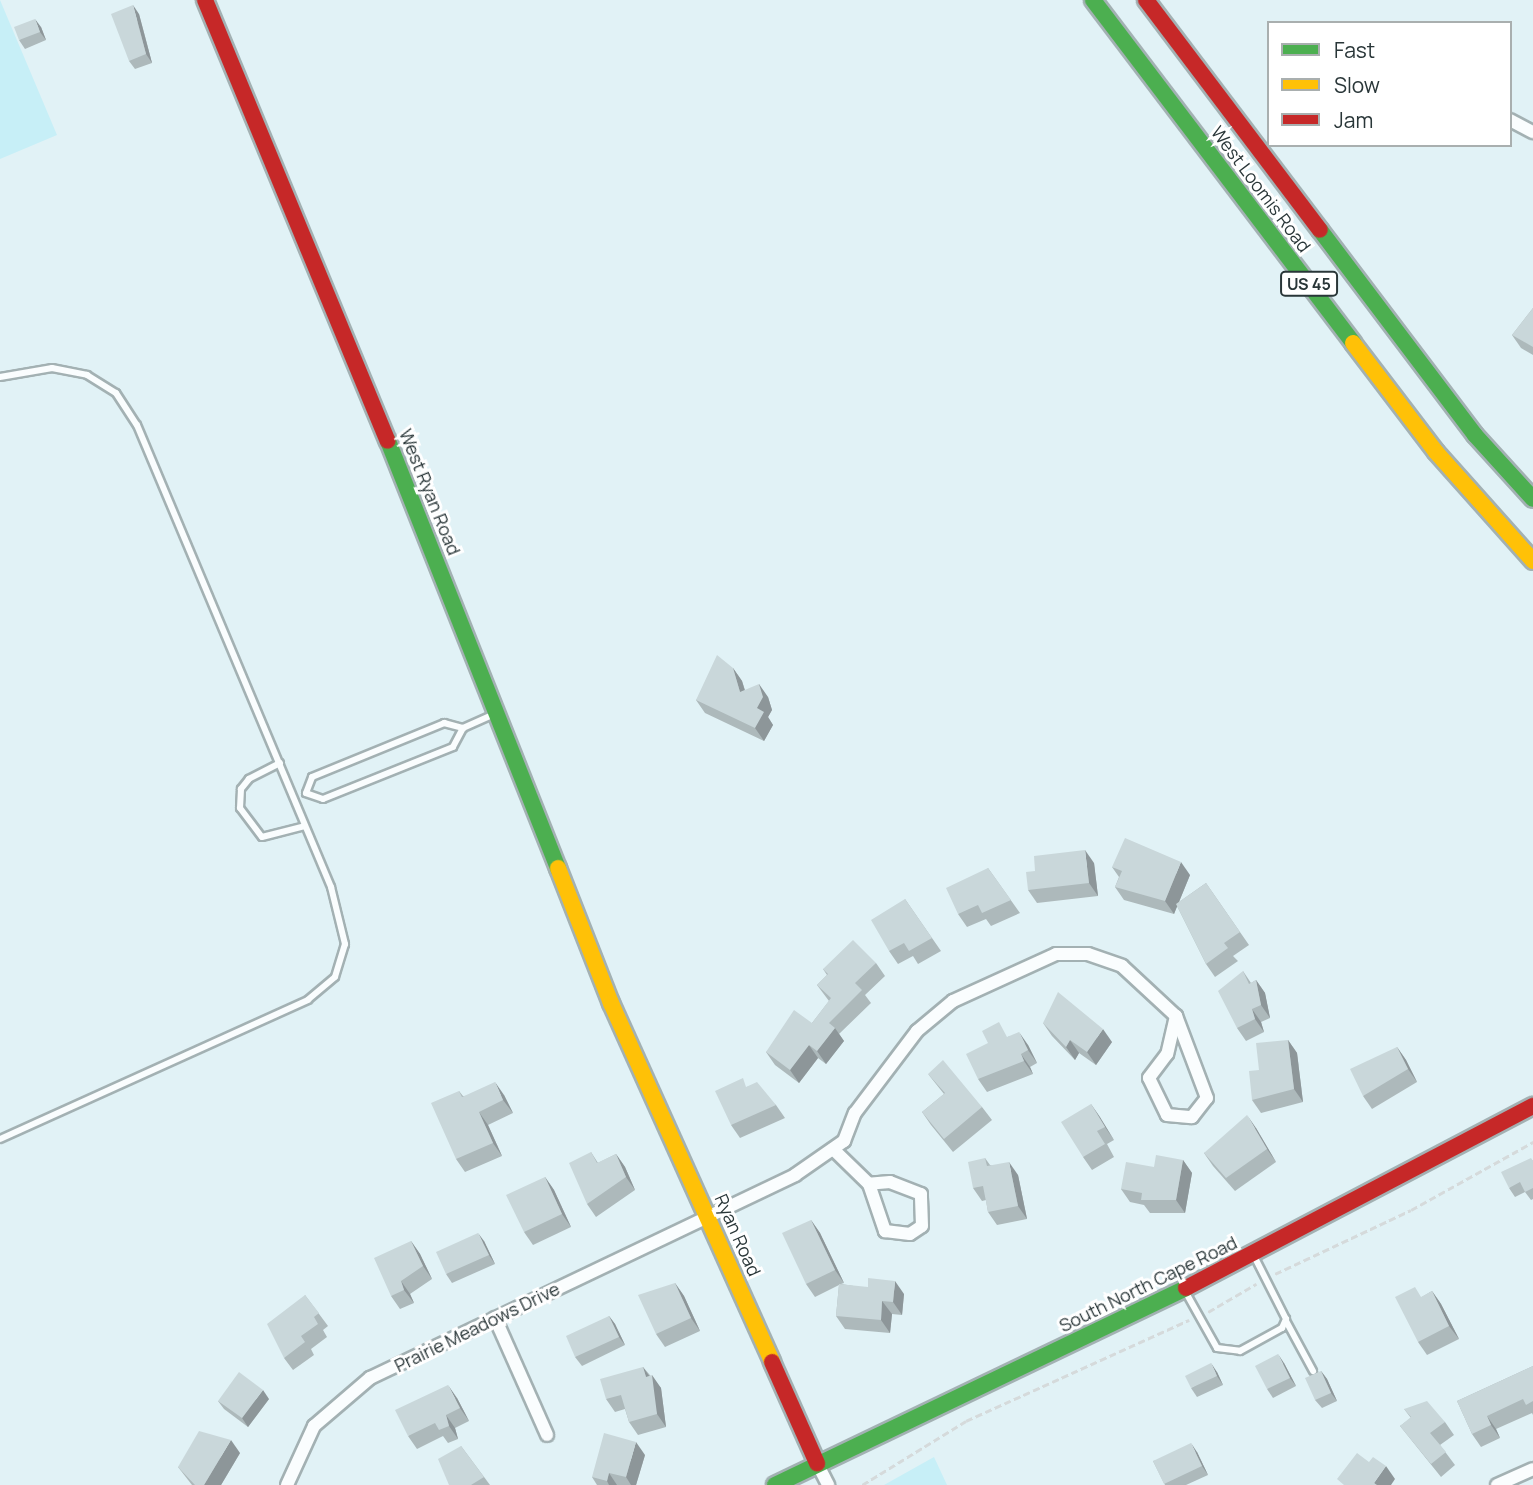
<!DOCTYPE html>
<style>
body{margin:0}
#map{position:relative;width:1533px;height:1485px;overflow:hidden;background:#e1f2f6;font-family:Manrope,sans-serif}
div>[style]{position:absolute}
.green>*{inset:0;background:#c7eff7}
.path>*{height:2.5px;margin-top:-1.25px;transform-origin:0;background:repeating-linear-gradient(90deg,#d5dadb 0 7px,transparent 0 10.5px)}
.roads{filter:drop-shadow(2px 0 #a3b1b3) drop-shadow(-2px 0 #a3b1b3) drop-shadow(0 2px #a3b1b3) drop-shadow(0 -2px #a3b1b3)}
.lane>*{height:6px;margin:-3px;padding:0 3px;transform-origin:3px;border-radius:3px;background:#fafdfe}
.street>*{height:12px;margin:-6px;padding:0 6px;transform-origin:6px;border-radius:6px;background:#fafdfe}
.fast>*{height:16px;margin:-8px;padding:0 8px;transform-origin:8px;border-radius:8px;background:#4caf50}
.slow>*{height:16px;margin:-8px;padding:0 8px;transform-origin:8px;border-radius:8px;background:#ffc107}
.jam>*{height:16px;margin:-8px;padding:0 8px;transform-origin:8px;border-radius:8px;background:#c62828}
.wall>*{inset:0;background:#adb9bb}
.shaded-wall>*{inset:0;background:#8d9699}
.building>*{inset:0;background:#c9d7da}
span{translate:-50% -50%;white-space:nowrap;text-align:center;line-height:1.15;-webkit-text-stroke:6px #fff;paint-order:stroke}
.shield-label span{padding:2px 5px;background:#fff;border:2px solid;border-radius:5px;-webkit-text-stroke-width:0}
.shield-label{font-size:16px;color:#293638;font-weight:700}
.street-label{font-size:18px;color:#293638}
.legend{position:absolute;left:1267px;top:21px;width:245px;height:126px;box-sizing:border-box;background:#fff;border:2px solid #a9afaf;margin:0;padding:9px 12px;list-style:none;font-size:21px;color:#293638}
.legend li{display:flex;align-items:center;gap:14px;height:35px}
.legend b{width:35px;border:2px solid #a9afaf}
</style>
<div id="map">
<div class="green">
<div style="clip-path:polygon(0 0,57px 135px,0 159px)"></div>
<div style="clip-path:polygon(934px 1457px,947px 1485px,884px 1485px)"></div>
</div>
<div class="path">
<div style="left:1275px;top:1274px;width:150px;rotate:-25.2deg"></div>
<div style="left:1411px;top:1210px;width:140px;rotate:-29.1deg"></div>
<div style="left:1208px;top:1312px;width:56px;rotate:-30.3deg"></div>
<div style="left:862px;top:1485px;width:122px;rotate:-31.6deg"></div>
<div style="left:966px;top:1421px;width:245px;rotate:-24.4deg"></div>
</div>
<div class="roads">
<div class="lane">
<div style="left:0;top:377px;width:53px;rotate:-9.8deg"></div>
<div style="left:52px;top:368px;width:36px;rotate:11deg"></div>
<div style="left:87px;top:375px;width:34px;rotate:32deg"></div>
<div style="left:116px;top:393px;width:38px;rotate:57deg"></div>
<div style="left:137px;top:425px;width:501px;rotate:67.22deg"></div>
<div style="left:331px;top:887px;width:59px;rotate:76.2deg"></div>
<div style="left:345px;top:944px;width:34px;rotate:107deg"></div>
<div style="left:335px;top:977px;width:35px;rotate:140deg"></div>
<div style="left:308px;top:1000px;width:338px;rotate:155.7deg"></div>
<div style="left:463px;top:728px;width:21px;rotate:118deg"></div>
<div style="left:453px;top:747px;width:140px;rotate:158.2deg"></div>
<div style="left:323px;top:799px;width:18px;rotate:-161deg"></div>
<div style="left:306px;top:793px;width:17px;rotate:-69deg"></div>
<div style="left:312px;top:777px;width:143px;rotate:-22.2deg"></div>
<div style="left:444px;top:723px;width:20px;rotate:15deg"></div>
<div style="left:463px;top:728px;width:35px;rotate:-24deg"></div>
<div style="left:280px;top:763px;width:35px;rotate:153deg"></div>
<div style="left:249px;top:779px;width:13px;rotate:129deg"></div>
<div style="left:241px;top:789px;width:19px;rotate:93deg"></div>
<div style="left:240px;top:808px;width:36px;rotate:53deg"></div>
<div style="left:262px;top:837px;width:44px;rotate:-14.3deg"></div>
<div style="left:1185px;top:1291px;width:65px;rotate:60.7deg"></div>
<div style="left:1217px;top:1348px;width:23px;rotate:7deg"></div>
<div style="left:1240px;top:1351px;width:48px;rotate:-28.7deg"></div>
<div style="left:1282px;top:1328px;width:10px;rotate:-66deg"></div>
<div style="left:1286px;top:1319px;width:71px;rotate:-116.9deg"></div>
<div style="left:1286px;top:1321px;width:57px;rotate:61.6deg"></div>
</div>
<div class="street">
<div style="left:1510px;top:120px;width:26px;rotate:28deg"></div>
<div style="left:833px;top:1149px;width:50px;rotate:44.2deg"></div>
<div style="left:869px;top:1184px;width:50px;rotate:71.2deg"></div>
<div style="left:885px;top:1231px;width:25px;rotate:7deg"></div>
<div style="left:910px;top:1234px;width:14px;rotate:-34deg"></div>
<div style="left:922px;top:1226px;width:32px;rotate:-92deg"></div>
<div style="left:921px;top:1194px;width:33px;rotate:-159deg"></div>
<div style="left:890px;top:1182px;width:21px;rotate:175deg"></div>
<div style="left:495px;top:1318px;width:128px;rotate:66deg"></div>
<div style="left:817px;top:1463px;width:25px;rotate:63deg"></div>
<div style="left:287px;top:1485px;width:65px;rotate:-65.4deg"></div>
<div style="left:314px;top:1426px;width:74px;rotate:-40.6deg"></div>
<div style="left:370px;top:1378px;width:471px;rotate:-25.5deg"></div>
<div style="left:795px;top:1175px;width:60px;rotate:-34.8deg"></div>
<div style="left:844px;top:1141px;width:30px;rotate:-69deg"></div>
<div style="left:855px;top:1113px;width:103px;rotate:-52.9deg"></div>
<div style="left:917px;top:1031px;width:47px;rotate:-39.8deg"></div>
<div style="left:953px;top:1001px;width:113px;rotate:-24.5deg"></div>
<div style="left:1056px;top:954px;width:32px"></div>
<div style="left:1088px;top:954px;width:36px;rotate:19deg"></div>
<div style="left:1122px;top:966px;width:74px;rotate:42.8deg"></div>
<div style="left:1176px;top:1016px;width:39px;rotate:103deg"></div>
<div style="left:1167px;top:1054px;width:30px;rotate:127deg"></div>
<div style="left:1149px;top:1078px;width:41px;rotate:64.1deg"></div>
<div style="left:1167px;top:1115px;width:25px;rotate:5deg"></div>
<div style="left:1192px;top:1117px;width:24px;rotate:-52deg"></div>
<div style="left:1207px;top:1098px;width:88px;rotate:-110.7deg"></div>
<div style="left:1497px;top:1485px;width:39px;rotate:-24deg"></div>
</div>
<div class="fast">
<div style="left:1093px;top:0;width:430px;rotate:52.8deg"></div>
<div style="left:1320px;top:230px;width:257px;rotate:52.9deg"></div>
<div style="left:1475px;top:435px;width:86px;rotate:47.8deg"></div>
<div style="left:388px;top:441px;width:460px;rotate:68.3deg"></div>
<div style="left:775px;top:1485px;width:456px;rotate:-25.6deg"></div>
</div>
<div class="slow">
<div style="left:1353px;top:343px;width:137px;rotate:52.7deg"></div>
<div style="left:1436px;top:452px;width:146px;rotate:48.3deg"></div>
<div style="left:558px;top:868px;width:145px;rotate:68.6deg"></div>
<div style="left:611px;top:1003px;width:393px;rotate:65.8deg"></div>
</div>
<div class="jam">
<div style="left:205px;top:0;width:477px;rotate:67.5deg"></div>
<div style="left:1146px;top:0;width:288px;rotate:52.9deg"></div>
<div style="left:1186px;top:1288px;width:392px;rotate:-27.7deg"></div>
<div style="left:772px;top:1362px;width:111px;rotate:66deg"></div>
</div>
</div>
<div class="wall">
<div style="clip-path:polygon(139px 14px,152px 63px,135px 69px,129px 61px)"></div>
<div style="clip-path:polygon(41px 27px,46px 40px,25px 49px,19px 40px)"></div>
<div style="clip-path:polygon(1533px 308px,1533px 355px,1521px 348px,1512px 335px)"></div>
<div style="clip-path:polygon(733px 668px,742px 681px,745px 690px,768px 697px,772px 710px,768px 717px,773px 725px,764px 741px,705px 713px,696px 700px)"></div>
<div style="clip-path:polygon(1094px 863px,1098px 896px,1037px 903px,1028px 890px)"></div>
<div style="clip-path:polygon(1112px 867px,1190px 875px,1179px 902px,1206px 883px,1249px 945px,1233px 956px,1238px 961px,1215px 977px,1206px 964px,1177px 906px,1174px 914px,1124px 900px,1115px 887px,1119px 877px)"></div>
<div style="clip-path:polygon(988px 868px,1020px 913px,991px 926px,986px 919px,967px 927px,958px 914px)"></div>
<div style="clip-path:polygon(905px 899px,941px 951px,918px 964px,913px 956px,898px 964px,889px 951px)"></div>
<div style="clip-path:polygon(876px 963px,885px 976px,865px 995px,871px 1003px,839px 1034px,844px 1041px,826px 1064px,818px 1058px,799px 1083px,775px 1065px,766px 1052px,812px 1023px,829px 1001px,817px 985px,827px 975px,823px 969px)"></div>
<div style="clip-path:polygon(1243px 971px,1251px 983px,1256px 980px,1265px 993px,1270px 1018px,1261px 1022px,1264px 1032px,1246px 1041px,1237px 1028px)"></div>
<div style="clip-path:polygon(1043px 1023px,1112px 1042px,1096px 1065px,1079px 1053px,1075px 1060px,1052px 1036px)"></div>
<div style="clip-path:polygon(1009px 1036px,1028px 1045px,1037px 1063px,1030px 1067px,1033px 1074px,987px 1092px,978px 1079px)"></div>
<div style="clip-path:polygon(1288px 1040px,1297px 1053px,1303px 1102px,1261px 1113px,1252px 1100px,1259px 1070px)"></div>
<div style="clip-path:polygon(1397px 1047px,1406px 1060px,1417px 1082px,1372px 1109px,1363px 1096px)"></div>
<div style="clip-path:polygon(928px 1074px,982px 1107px,992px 1120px,953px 1152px,931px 1125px,922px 1112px,944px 1094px)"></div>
<div style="clip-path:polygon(748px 1086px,776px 1105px,785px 1118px,740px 1138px,731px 1125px)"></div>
<div style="clip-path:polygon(459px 1091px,463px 1096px,504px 1095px,513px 1113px,488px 1125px,502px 1156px,465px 1172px,456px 1159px)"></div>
<div style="clip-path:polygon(1091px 1104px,1114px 1140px,1107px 1144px,1114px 1157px,1092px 1170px,1083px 1157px)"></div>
<div style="clip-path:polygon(1256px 1128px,1276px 1162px,1235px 1191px,1213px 1166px,1204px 1153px)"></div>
<div style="clip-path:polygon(591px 1152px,598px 1163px,616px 1154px,625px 1167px,635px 1190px,596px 1217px,587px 1204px)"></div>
<div style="clip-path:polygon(985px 1158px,990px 1165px,1018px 1175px,1027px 1219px,997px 1225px,988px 1212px,986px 1200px,982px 1201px,973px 1188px)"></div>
<div style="clip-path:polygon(1183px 1160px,1192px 1173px,1185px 1213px,1150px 1213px,1144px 1205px,1130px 1202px,1121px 1189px,1154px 1167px)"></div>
<div style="clip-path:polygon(1533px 1160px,1533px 1199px,1531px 1200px,1525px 1192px,1515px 1197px,1509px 1188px)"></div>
<div style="clip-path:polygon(545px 1177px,554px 1190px,571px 1227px,533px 1245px,524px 1232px)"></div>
<div style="clip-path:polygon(811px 1220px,820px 1233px,844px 1283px,841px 1284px,904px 1294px,902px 1315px,892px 1314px,890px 1333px,845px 1329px,836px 1316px,839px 1285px,815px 1297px,806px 1284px)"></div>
<div style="clip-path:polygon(411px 1241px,420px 1254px,432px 1279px,410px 1294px,414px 1303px,400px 1309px,391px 1296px)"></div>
<div style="clip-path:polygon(484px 1241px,495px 1264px,452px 1283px,446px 1274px)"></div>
<div style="clip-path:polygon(675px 1283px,684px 1296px,700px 1331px,665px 1347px,656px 1334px)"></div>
<div style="clip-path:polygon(1432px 1291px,1441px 1304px,1459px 1339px,1427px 1355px,1418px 1342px,1422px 1297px)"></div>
<div style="clip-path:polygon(305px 1295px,328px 1326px,323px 1330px,327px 1337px,311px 1349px,314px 1355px,293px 1370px,284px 1358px)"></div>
<div style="clip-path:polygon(609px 1316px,615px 1324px,625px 1345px,582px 1366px,575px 1357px)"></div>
<div style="clip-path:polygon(1284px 1363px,1296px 1386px,1273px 1398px,1267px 1389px)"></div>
<div style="clip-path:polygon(1533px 1366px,1533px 1415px,1532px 1413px,1496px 1429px,1500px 1438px,1481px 1447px,1472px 1434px,1457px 1401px)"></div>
<div style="clip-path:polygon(643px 1367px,661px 1388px,666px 1427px,638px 1435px,629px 1422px,625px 1409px,615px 1412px,606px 1399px)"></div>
<div style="clip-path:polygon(1321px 1371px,1327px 1379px,1337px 1401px,1322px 1408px,1315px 1400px)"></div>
<div style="clip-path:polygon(1217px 1372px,1223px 1385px,1197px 1397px,1191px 1388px)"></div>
<div style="clip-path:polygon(457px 1398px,469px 1421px,455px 1428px,458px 1439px,448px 1443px,443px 1436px,417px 1449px,408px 1436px)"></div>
<div style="clip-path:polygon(269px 1399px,248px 1427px,224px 1409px,218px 1401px)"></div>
<div style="clip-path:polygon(1404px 1409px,1445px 1422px,1454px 1435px,1440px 1445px,1455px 1465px,1441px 1477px,1400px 1426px,1411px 1418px)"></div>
<div style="clip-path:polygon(461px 1446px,490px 1485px,449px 1485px)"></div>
<div style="clip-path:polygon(1197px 1452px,1208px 1475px,1186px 1485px,1165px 1485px,1153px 1461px)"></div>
<div style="clip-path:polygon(240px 1453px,221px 1485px,192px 1485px,178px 1467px)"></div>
<div style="clip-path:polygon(645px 1455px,636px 1485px,597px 1485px,592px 1477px)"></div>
</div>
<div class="shaded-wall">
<div style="clip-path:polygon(133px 5px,139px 14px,152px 63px,146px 54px)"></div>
<div style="clip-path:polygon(35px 19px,41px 27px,46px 40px,40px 32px)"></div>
<div style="clip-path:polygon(733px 668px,742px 681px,749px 705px,740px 692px)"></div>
<div style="clip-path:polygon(759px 684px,768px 697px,772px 710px,768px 717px,773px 725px,764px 741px,755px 728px)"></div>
<div style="clip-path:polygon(1085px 850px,1094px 863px,1098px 896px,1089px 883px)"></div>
<div style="clip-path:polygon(1181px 862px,1190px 875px,1174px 914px,1165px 901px)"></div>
<div style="clip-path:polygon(1256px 980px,1265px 993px,1270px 1018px,1261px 1005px)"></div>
<div style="clip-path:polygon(1252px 1009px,1261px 1022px,1264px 1032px,1255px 1019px)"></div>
<div style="clip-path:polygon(835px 1028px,844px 1041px,826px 1064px,817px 1051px)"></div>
<div style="clip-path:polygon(1103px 1029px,1112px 1042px,1096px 1065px,1087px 1052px)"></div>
<div style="clip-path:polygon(1019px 1032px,1028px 1045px,1037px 1063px,1028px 1050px)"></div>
<div style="clip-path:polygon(1070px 1040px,1079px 1053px,1075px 1060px,1066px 1047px)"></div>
<div style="clip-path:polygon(1288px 1040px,1297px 1053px,1303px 1102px,1294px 1089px)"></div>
<div style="clip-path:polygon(809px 1045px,818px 1058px,799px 1083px,790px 1070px)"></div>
<div style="clip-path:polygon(1397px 1047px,1406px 1060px,1417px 1082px,1408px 1069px)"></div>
<div style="clip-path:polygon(1021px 1054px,1030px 1067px,1033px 1074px,1024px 1061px)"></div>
<div style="clip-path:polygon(495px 1082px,504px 1095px,513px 1113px,503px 1100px)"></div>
<div style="clip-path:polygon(1091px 1104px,1100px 1117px,1114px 1140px,1105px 1127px)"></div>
<div style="clip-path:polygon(479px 1112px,488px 1125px,502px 1156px,493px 1143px)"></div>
<div style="clip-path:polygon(1247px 1115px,1256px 1128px,1276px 1162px,1267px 1149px)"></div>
<div style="clip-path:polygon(616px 1154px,625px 1167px,635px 1190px,626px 1177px)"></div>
<div style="clip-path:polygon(1183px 1160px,1192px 1173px,1185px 1213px,1176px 1200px)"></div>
<div style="clip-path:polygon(1009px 1162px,1018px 1175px,1027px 1219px,1018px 1206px)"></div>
<div style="clip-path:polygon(545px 1177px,554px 1190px,571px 1227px,562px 1214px)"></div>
<div style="clip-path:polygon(811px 1220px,820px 1233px,844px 1283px,835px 1270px)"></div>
<div style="clip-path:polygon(478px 1233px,484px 1241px,495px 1264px,489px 1255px)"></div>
<div style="clip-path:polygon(411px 1241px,420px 1254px,432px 1279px,423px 1266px)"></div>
<div style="clip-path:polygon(401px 1281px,410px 1294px,414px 1303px,404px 1290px)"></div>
<div style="clip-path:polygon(895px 1281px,904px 1294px,902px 1315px,893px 1302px)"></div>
<div style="clip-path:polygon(675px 1283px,684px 1296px,700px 1331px,691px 1318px)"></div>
<div style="clip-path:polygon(1432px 1291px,1441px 1304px,1459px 1339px,1449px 1326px)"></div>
<div style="clip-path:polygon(882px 1301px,892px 1314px,890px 1333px,881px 1320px)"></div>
<div style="clip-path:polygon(609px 1316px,615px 1324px,625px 1345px,619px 1337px)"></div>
<div style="clip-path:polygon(1278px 1354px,1284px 1363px,1296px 1386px,1290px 1378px)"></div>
<div style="clip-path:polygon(1211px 1363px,1217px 1372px,1223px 1385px,1217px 1376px)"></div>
<div style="clip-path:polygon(643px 1367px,652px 1380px,652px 1375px,661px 1388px,666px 1427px,657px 1414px)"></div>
<div style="clip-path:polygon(1321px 1371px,1327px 1379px,1337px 1401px,1331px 1393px)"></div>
<div style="clip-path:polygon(448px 1385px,457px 1398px,469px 1421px,460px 1408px)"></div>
<div style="clip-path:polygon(263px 1390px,269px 1399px,248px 1427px,242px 1418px)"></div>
<div style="clip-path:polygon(446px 1415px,455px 1428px,458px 1439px,449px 1426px)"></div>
<div style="clip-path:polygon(1487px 1416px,1496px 1429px,1500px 1438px,1491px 1425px)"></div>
<div style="clip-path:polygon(231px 1440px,240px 1453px,221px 1485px,204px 1485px)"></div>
<div style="clip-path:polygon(636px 1442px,645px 1455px,636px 1485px,631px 1485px,626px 1477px)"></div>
<div style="clip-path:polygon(1191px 1443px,1197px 1452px,1208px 1475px,1202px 1466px)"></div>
<div style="clip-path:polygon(1386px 1466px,1395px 1479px,1391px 1485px,1375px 1485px,1374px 1483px)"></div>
<div style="clip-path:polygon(609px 1473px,617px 1485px,609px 1485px,607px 1481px)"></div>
</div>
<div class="building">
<div style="clip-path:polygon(133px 5px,146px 54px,129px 61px,111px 14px)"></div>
<div style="clip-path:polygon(35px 19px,40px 32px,19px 40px,14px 27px)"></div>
<div style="clip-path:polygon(1533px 308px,1533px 347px,1512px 335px)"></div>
<div style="clip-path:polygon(717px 655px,733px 668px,740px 692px,759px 684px,763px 697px,757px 708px,764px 712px,755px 728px,696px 700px)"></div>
<div style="clip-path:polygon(1125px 838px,1181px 862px,1165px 901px,1115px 887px,1122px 871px,1112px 867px)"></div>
<div style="clip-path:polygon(1085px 850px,1089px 883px,1028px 890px,1026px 872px,1035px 871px,1034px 856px)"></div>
<div style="clip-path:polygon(988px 868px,1011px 900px,982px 913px,978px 905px,958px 914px,946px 888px)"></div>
<div style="clip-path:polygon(1206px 883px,1240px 932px,1224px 943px,1228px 948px,1206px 964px,1176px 904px)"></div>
<div style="clip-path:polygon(905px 899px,932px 938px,909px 951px,904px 943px,889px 951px,871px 920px)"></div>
<div style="clip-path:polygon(853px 940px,876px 963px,855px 983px,862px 990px,829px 1023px,835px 1028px,817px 1051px,809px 1045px,790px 1070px,766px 1052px,794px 1010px,812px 1023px,831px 998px,817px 985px,828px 974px,823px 969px)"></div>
<div style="clip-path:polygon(1243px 971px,1249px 984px,1256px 980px,1261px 1005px,1252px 1009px,1255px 1019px,1237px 1028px,1218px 991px)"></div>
<div style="clip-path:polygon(1058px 992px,1103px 1029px,1087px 1052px,1070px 1040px,1066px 1047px,1043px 1023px)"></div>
<div style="clip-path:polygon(999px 1022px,1007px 1037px,1019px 1032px,1028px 1050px,1021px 1054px,1024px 1061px,978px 1079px,966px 1054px,988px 1043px,982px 1031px)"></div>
<div style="clip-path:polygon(1288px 1040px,1294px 1089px,1252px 1100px,1249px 1071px,1259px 1070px,1256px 1043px)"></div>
<div style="clip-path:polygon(1397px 1047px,1408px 1069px,1363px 1096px,1350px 1069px)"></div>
<div style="clip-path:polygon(943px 1060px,982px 1107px,944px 1139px,922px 1112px,945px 1093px,928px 1074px)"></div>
<div style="clip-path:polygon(743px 1078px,746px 1087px,757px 1082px,776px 1105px,731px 1125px,715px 1091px)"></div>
<div style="clip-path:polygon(495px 1082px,503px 1100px,479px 1112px,493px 1143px,456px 1159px,431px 1103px,459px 1091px,462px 1097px)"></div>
<div style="clip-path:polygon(1091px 1104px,1105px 1127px,1097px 1131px,1105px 1144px,1083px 1157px,1061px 1122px)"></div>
<div style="clip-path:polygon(1247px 1115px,1267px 1149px,1226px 1178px,1204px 1153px)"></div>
<div style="clip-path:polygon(591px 1152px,597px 1163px,616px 1154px,626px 1177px,587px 1204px,569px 1163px)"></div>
<div style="clip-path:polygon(1156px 1155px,1183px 1160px,1176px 1200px,1141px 1200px,1142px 1193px,1121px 1189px,1126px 1162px,1154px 1167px)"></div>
<div style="clip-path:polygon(985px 1158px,987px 1166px,1009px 1162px,1018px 1206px,988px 1212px,983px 1186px,973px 1188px,968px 1162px)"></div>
<div style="clip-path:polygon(1531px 1158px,1533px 1161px,1533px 1188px,1525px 1192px,1520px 1182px,1509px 1188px,1501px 1172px)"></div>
<div style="clip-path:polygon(545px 1177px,562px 1214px,524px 1232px,506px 1195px)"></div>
<div style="clip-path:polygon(811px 1220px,835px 1270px,806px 1284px,782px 1233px)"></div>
<div style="clip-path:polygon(478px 1233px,489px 1255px,446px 1274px,436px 1252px)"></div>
<div style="clip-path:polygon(411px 1241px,423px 1266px,401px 1281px,404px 1290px,391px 1296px,374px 1258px)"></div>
<div style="clip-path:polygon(868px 1278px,895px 1281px,893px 1302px,882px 1301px,881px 1320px,836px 1316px,839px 1284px,868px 1287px)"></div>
<div style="clip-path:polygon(675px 1283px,691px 1318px,656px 1334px,638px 1295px)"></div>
<div style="clip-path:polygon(1415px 1287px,1421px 1297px,1432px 1291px,1449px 1326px,1418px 1342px,1395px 1297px)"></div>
<div style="clip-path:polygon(305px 1295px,319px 1313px,314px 1317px,318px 1324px,301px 1336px,305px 1342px,284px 1358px,267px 1324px)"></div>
<div style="clip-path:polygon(609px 1316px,619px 1337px,575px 1357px,566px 1336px)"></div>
<div style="clip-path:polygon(1278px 1354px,1290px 1378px,1267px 1389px,1255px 1366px)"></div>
<div style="clip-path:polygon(1211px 1363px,1217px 1376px,1191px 1388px,1185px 1376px)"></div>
<div style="clip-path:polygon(1533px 1366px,1533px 1401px,1526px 1405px,1523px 1399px,1487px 1416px,1491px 1425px,1472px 1434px,1457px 1401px)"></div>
<div style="clip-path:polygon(643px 1367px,646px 1377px,652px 1375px,657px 1414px,629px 1422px,621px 1395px,606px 1399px,600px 1379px)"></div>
<div style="clip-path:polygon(1321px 1371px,1331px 1393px,1315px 1400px,1305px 1378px)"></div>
<div style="clip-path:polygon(239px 1372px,263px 1390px,242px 1418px,218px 1401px)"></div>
<div style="clip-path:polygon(448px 1385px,460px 1408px,446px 1415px,449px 1426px,439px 1430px,435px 1423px,408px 1436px,395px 1410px)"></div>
<div style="clip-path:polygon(1427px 1401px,1445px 1422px,1430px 1433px,1446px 1452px,1431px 1464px,1400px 1426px,1411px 1417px,1404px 1409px)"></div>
<div style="clip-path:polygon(199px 1431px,231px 1440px,204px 1485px,195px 1485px,178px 1467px)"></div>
<div style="clip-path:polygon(604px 1433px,636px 1442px,626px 1477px,609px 1473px,607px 1481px,592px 1477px)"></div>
<div style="clip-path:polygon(1191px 1443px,1202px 1466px,1164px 1484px,1153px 1461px)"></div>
<div style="clip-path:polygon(461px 1446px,484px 1477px,471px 1485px,449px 1485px,438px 1459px)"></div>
<div style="clip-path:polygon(1357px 1453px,1369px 1462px,1373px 1457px,1386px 1466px,1374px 1483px,1377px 1485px,1344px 1485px,1337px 1479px)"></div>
</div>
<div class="shield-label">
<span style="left:1309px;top:284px">US 45</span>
</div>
<div class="street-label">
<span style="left:1261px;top:189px;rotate:53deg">West Loomis Road</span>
<span style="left:430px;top:492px;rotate:68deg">West Ryan Road</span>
<span style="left:738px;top:1235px;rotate:66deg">Ryan Road</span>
<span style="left:1148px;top:1284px;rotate:-26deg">South North Cape Road</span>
<span style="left:477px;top:1327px;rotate:-26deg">Prairie Meadows Drive</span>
</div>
<ul class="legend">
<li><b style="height:9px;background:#4caf50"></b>Fast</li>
<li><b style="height:9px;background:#ffc107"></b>Slow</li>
<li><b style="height:9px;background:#c62828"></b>Jam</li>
</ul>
</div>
